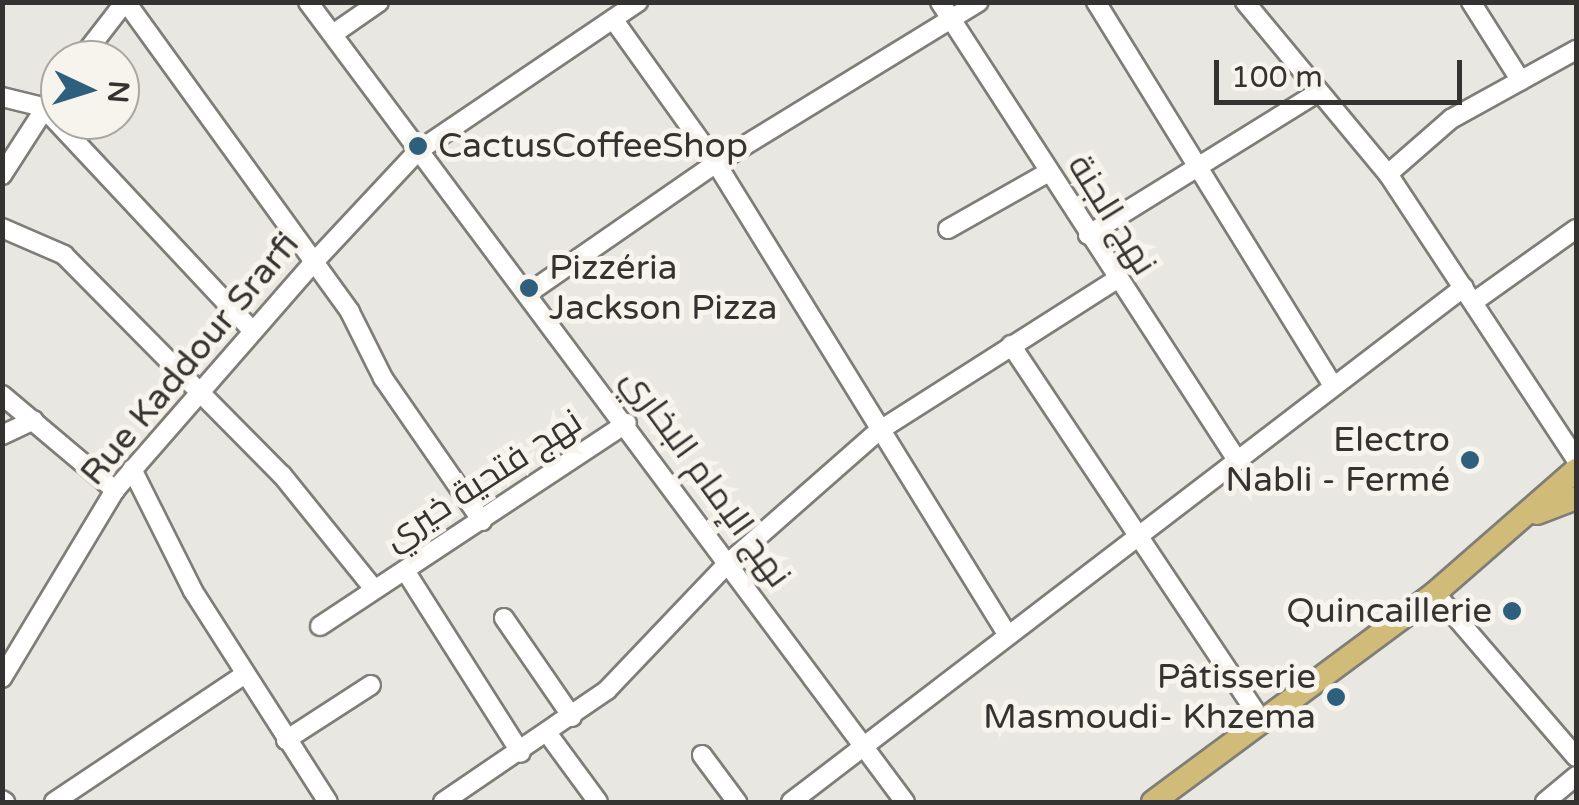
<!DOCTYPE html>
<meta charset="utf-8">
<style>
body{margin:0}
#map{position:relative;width:1579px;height:805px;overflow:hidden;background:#e9e7e1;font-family:"Varela Round",Cairo,sans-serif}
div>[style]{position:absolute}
.roads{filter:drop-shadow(2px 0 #7f7d78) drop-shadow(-2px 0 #7f7d78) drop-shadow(0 2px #7f7d78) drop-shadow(0 -2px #7f7d78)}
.minor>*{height:18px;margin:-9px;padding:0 9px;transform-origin:9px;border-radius:9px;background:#fff}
.major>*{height:22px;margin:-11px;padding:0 11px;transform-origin:11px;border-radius:11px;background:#d1bb79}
.dots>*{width:28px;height:28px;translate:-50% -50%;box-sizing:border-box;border:5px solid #f7f4ee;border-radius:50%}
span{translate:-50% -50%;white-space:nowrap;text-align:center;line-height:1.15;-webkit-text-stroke:10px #f7f4ee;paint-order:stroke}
.poi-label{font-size:35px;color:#343331}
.left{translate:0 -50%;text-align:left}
.right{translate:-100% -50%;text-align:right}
.street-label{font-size:35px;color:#343331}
.frame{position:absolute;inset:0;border:5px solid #343331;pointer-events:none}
.north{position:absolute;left:40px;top:40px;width:100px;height:100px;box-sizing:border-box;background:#f7f4ee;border:2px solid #a9a7a2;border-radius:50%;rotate:94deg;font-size:28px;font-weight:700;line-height:40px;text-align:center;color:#343331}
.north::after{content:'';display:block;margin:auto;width:35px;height:45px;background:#2e607d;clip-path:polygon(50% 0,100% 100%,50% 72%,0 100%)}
.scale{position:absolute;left:1214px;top:60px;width:248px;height:45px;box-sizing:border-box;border:5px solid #343331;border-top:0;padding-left:12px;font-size:30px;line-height:35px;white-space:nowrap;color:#343331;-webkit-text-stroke:8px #f7f4ee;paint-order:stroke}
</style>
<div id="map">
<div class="roads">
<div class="minor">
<div style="left:126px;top:2px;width:382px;rotate:54.1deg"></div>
<div style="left:350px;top:312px;width:74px;rotate:63.4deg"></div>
<div style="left:383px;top:378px;width:174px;rotate:55.3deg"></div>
<div style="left:308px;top:2px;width:998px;rotate:53.27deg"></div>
<div style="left:940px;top:2px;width:542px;rotate:57.04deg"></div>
<div style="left:1096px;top:2px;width:449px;rotate:58.3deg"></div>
<div style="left:1245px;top:2px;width:224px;rotate:50.3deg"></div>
<div style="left:1388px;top:174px;width:341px;rotate:56.6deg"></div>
<div style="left:1471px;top:2px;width:93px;rotate:57.7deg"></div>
<div style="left:613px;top:19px;width:177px;rotate:54.4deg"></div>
<div style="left:716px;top:163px;width:554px;rotate:58.29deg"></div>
<div style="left:333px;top:34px;width:56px;rotate:-34.8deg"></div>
<div style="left:80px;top:60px;width:73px;rotate:-52.2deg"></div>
<div style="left:2px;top:97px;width:42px;rotate:13.7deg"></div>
<div style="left:43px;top:107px;width:306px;rotate:46.9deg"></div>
<div style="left:1388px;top:174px;width:84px;rotate:-41.1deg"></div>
<div style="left:1451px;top:119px;width:143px;rotate:-28.9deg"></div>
<div style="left:2px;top:175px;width:107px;rotate:-57.2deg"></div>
<div style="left:2px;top:228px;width:68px;rotate:23.5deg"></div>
<div style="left:64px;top:255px;width:310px;rotate:45.3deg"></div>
<div style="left:282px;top:475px;width:146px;rotate:51.1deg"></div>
<div style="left:948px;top:229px;width:114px;rotate:-29.5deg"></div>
<div style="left:1088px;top:235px;width:272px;rotate:-31.8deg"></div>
<div style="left:530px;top:292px;width:226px;rotate:-34.7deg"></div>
<div style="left:716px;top:163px;width:308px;rotate:-31.5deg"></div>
<div style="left:1475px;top:301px;width:124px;rotate:-35.5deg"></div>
<div style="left:1011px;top:345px;width:451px;rotate:56.3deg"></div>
<div style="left:2px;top:395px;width:148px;rotate:40.1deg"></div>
<div style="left:2px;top:435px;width:35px;rotate:-25deg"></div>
<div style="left:132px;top:469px;width:136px;rotate:63.4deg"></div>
<div style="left:193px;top:591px;width:250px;rotate:57.4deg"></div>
<div style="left:406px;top:572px;width:214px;rotate:57.6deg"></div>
<div style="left:1435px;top:593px;width:216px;rotate:49.3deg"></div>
<div style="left:504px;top:618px;width:120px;rotate:55.5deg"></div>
<div style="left:320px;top:626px;width:368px;rotate:-33.5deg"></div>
<div style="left:2px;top:678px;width:219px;rotate:-59deg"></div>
<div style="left:115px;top:490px;width:303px;rotate:-48.9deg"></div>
<div style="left:314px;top:262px;width:152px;rotate:-46.9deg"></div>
<div style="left:418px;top:151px;width:266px;rotate:-34.1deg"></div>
<div style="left:548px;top:734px;width:84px;rotate:53.7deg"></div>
<div style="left:286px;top:740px;width:101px;rotate:-32.9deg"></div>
<div style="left:702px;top:755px;width:59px;rotate:53.3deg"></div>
<div style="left:2px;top:800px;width:4px;rotate:34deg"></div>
<div style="left:54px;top:802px;width:229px;rotate:-33.8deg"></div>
<div style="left:443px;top:802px;width:199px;rotate:-34.3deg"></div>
<div style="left:607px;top:690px;width:174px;rotate:-46.4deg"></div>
<div style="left:727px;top:564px;width:200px;rotate:-41.3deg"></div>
<div style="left:877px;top:432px;width:281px;rotate:-32.5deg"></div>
<div style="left:791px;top:802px;width:847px;rotate:-37.42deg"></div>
<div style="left:1545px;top:802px;width:40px;rotate:-40deg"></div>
</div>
<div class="major">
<div style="left:1537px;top:513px;width:42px;rotate:-21deg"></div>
<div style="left:1153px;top:802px;width:351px;rotate:-36.5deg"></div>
<div style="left:1435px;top:593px;width:187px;rotate:-41.1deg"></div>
</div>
</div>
<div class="dots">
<div style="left:418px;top:146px;background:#2e607d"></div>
<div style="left:529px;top:288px;background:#2e607d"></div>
<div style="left:1470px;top:460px;background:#2e607d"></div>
<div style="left:1512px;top:611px;background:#2e607d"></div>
<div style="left:1336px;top:697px;background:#2e607d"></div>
</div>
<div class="poi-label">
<span class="left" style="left:438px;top:146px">CactusCoffeeShop</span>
<span class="left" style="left:549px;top:288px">Pizzéria<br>Jackson Pizza</span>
<span class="right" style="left:1450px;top:460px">Electro<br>Nabli - Fermé</span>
<span class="right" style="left:1492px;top:611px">Quincaillerie</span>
<span class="right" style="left:1316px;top:697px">Pâtisserie<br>Masmoudi- Khzema</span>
</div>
<div class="street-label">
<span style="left:1112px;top:215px;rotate:58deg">نهج الجنة</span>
<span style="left:190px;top:359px;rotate:-50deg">Rue Kaddour Srarfi</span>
<span style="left:706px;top:478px;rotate:54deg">نهج الإمام البخاري</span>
<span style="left:483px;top:480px;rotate:-33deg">نهج فتحية خيري</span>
</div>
<div class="frame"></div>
<div class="north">N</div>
<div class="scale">100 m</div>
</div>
